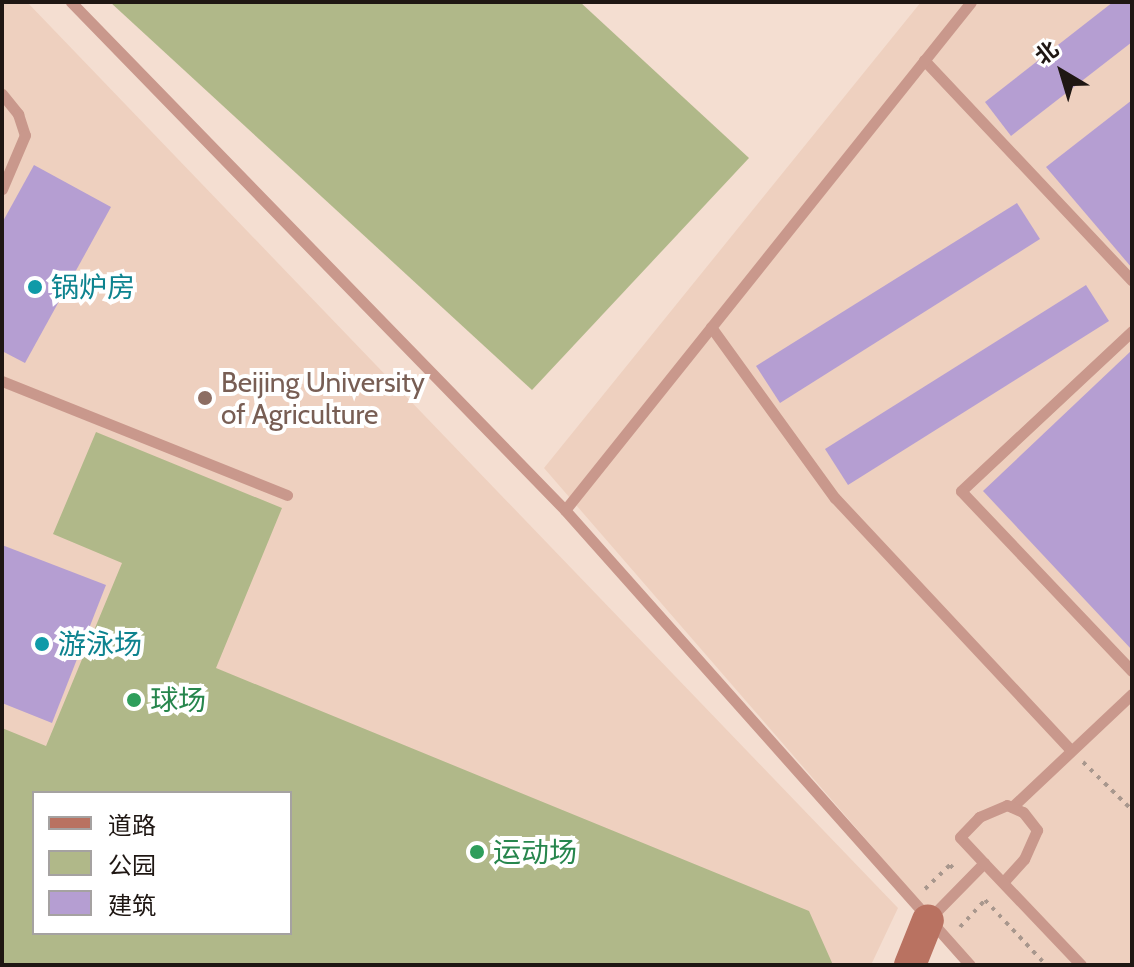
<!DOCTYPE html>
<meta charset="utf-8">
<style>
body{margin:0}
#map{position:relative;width:1134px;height:967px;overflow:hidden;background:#f4ded1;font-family:Cabin,"Noto Sans SC",sans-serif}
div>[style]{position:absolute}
.built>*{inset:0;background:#eed0bf}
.green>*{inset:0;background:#b0b889}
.building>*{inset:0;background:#b59ed2}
.path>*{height:4px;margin-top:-2px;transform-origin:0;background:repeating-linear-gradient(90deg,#a8978d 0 4px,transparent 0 10px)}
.lane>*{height:11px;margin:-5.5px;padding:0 5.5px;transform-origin:5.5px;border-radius:5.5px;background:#c9988c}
.secondary>*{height:32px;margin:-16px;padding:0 16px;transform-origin:16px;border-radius:16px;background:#b97261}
.dots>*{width:22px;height:22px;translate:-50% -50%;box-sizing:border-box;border:4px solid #fff;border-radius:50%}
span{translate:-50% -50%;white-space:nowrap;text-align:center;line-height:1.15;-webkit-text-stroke:8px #fff;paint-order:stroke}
.culture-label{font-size:28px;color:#0d838f}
.left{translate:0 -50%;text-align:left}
.education-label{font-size:28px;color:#785e54}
.leisure-label{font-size:28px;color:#27864d}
.frame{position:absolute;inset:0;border:4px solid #1f1713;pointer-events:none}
.legend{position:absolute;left:32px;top:791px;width:260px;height:144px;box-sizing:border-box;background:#fff;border:2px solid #a5a2a1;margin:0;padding:10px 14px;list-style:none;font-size:24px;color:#1f1713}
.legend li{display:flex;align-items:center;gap:16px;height:40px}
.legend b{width:40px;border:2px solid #a5a2a1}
.north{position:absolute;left:1022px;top:32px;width:80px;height:80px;-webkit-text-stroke:6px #fff;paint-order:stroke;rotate:322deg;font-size:22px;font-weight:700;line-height:32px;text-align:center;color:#1f1713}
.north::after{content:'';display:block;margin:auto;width:28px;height:36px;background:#1f1713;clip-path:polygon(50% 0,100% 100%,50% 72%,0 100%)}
</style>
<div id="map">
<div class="built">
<div style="clip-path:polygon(evenodd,2px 2px,27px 2px,898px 908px,871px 965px,2px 965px,2px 2px,34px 793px,290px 793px,290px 933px,34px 933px,34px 793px)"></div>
<div style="clip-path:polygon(921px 2px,1132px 2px,1132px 965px,964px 965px,967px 956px,544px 468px)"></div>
</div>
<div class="green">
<div style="clip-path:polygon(110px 2px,580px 2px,749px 158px,532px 390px)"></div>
<div style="clip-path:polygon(evenodd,96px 432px,282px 508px,216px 668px,809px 911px,833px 965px,2px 965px,2px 728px,46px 746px,122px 563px,53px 534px,96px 432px,290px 793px,290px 933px,34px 933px,34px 793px,290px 793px)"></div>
</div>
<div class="building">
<div style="clip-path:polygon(1113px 2px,1132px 2px,1132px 42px,1011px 136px,985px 102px)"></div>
<div style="clip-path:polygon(1132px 100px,1132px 268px,1046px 167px)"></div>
<div style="clip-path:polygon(34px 165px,111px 207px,25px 363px,2px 351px,2px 223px)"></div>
<div style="clip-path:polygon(1017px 203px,1040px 239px,780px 403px,756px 366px)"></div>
<div style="clip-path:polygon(1086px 285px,1109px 321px,848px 485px,825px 449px)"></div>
<div style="clip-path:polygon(1132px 350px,1132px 650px,983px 491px)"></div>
<div style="clip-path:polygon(2px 545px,106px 585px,52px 723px,2px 703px)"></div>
</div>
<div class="path">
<div style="left:1083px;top:762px;width:69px;rotate:44.4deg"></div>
<div style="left:925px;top:889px;width:35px;rotate:-44deg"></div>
<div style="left:950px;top:865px;width:4px;rotate:45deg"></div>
<div style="left:960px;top:927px;width:37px;rotate:-47deg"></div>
<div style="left:985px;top:900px;width:89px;rotate:46.8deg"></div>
</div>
<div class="lane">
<div style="left:71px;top:2px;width:709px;rotate:45.8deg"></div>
<div style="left:565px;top:510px;width:609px;rotate:48.33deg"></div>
<div style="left:924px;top:60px;width:303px;rotate:46.7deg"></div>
<div style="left:2px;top:94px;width:26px;rotate:51deg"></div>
<div style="left:18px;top:114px;width:22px;rotate:72deg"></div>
<div style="left:25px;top:135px;width:59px;rotate:113.1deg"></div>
<div style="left:711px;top:327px;width:211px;rotate:54.1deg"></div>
<div style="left:835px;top:498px;width:344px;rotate:46.9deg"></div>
<div style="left:1132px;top:331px;width:234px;rotate:136.9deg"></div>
<div style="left:961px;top:491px;width:248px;rotate:46.5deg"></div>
<div style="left:2px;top:381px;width:307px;rotate:21.8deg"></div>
<div style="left:565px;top:510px;width:650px;rotate:-51.37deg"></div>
<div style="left:1012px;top:807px;width:165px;rotate:-43.3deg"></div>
<div style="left:984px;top:863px;width:35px;rotate:-133deg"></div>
<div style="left:960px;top:837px;width:28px;rotate:-46deg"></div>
<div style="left:979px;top:817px;width:30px;rotate:-23deg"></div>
<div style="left:1007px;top:805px;width:17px;rotate:24deg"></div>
<div style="left:1023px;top:812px;width:23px;rotate:52deg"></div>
<div style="left:1037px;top:830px;width:32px;rotate:114deg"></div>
<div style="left:1024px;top:859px;width:31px;rotate:132deg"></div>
<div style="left:928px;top:920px;width:80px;rotate:-45.5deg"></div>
<div style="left:984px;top:863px;width:141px;rotate:46.4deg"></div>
</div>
<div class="secondary">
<div style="left:910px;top:965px;width:48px;rotate:-68.2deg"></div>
</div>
<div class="dots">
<div style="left:35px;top:287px;background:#0f9aa8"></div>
<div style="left:205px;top:398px;background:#8d6e63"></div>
<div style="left:42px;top:644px;background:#0f9aa8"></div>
<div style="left:134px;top:700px;background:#2e9e5b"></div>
<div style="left:477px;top:852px;background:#2e9e5b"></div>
</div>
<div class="culture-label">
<span class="left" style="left:51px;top:287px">锅炉房</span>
<span class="left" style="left:58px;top:644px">游泳场</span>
</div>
<div class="education-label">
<span class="left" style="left:221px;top:398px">Beijing University<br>of Agriculture</span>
</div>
<div class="leisure-label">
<span class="left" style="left:150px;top:700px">球场</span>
<span class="left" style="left:493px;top:852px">运动场</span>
</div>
<div class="frame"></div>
<ul class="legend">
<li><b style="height:10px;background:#b97261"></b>道路</li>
<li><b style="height:22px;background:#b0b889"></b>公园</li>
<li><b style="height:22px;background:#b59ed2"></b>建筑</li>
</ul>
<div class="north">北</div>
</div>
